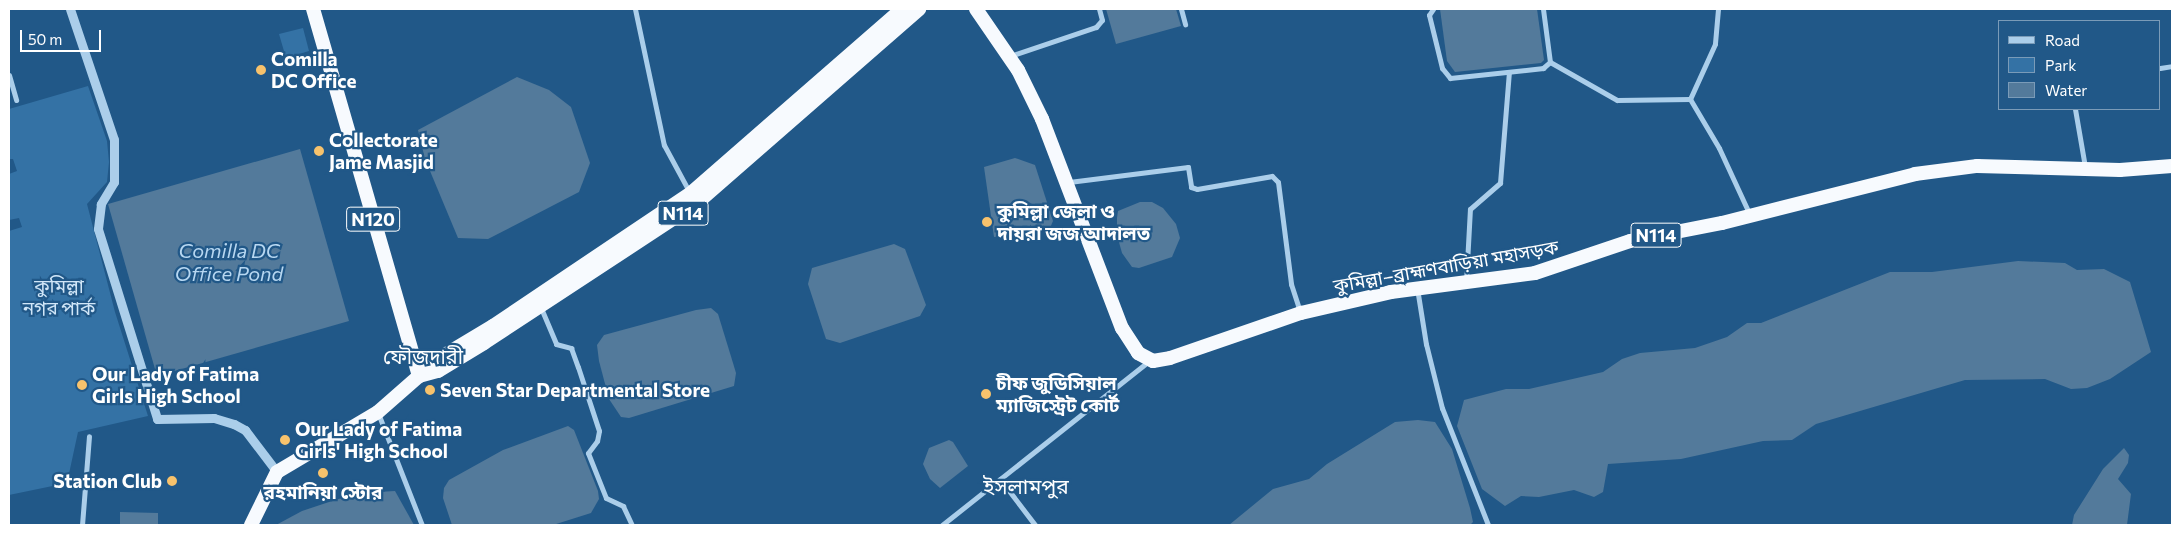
<!DOCTYPE html>
<meta charset="utf-8">
<style>
body{margin:0}
#map{position:relative;width:2181px;height:534px;overflow:hidden;background:#215888;font-family:Commissioner,"Noto Sans Bengali",sans-serif}
div>[style]{position:absolute}
.green>*{inset:0;background:#3472a5}
.water>*{inset:0;background:#537a9b}
.minor>*{height:5px;margin:-2.5px;padding:0 2.5px;transform-origin:2.5px;border-radius:2.5px;background:#abceea}
.tertiary>*{height:9px;margin:-4.5px;padding:0 4.5px;transform-origin:4.5px;border-radius:4.5px;background:#abceea}
.trunk>*{height:14px;margin:-7px;padding:0 7px;transform-origin:7px;border-radius:7px;background:#f7fafe}
.dots>*{width:14px;height:14px;translate:-50% -50%;box-sizing:border-box;border:2px solid #215888;border-radius:50%}
span{translate:-50% -50%;white-space:nowrap;text-align:center;line-height:1.15;-webkit-text-stroke:4.5px #215888;paint-order:stroke}
.shield-label span{padding:1px 4px;background:#215888;border:1px solid;border-radius:4px;-webkit-text-stroke-width:0}
.shield-label{font-size:18px;color:#fff;font-weight:700}
.poi-label{font-size:19px;color:#fff;font-weight:700}
.left{translate:0 -50%;text-align:left}
.right{translate:-100% -50%;text-align:right}
.street-label{font-size:19px;color:#fff}
.park-label{font-size:19px;color:#d0e6f8}
.water-label{font-size:20px;color:#b7d7f1;font-style:italic}
.neighbourhood-label{font-size:20px;color:#fff}
.quarter-label{font-size:21px;color:#fff}
.frame{position:absolute;inset:0;border:10px solid #fff;pointer-events:none}
.legend{position:absolute;left:1998px;top:20px;width:162px;height:90px;box-sizing:border-box;background:#215888;border:1px solid #7a9bb8;margin:0;padding:6px 9px;list-style:none;font-size:15px;color:#fff}
.legend li{display:flex;align-items:center;gap:10px;height:25px}
.legend b{width:25px;border:1px solid #7a9bb8}
.scale{position:absolute;left:20px;top:30px;width:81px;height:22px;box-sizing:border-box;border:2px solid #fff;border-top:0;padding-left:6px;font-size:15px;line-height:18px;white-space:nowrap;color:#fff;-webkit-text-stroke:4px #215888;paint-order:stroke}
</style>
<div id="map">
<div class="green">
<div style="clip-path:polygon(303px 28px,309px 51px,286px 58px,279px 34px)"></div>
<div style="clip-path:polygon(88px 86px,107px 141px,109px 162px,107px 182px,87px 204px,115px 312px,148px 416px,78px 432px,67px 483px,9px 495px,9px 231px,22px 227px,19px 218px,9px 220px,9px 174px,17px 171px,13px 159px,9px 159px,9px 109px)"></div>
</div>
<div class="water">
<div style="clip-path:polygon(1106px 9px,1176px 9px,1181px 26px,1116px 44px)"></div>
<div style="clip-path:polygon(1440px 9px,1537px 9px,1544px 60px,1541px 63px,1455px 72px,1447px 61px)"></div>
<div style="clip-path:polygon(517px 77px,549px 90px,571px 107px,590px 163px,579px 192px,488px 239px,458px 238px,425px 159px,418px 130px)"></div>
<div style="clip-path:polygon(300px 149px,349px 321px,157px 376px,108px 204px)"></div>
<div style="clip-path:polygon(1015px 158px,1035px 165px,1053px 221px,1050px 228px,1041px 232px,994px 237px,984px 167px)"></div>
<div style="clip-path:polygon(1140px 202px,1152px 202px,1163px 208px,1176px 224px,1180px 238px,1172px 257px,1139px 268px,1132px 267px,1122px 253px,1117px 235px,1117px 218px,1118px 211px)"></div>
<div style="clip-path:polygon(894px 244px,905px 249px,926px 305px,920px 316px,840px 343px,826px 339px,808px 284px,812px 268px)"></div>
<div style="clip-path:polygon(2018px 261px,2065px 263px,2077px 270px,2104px 269px,2130px 282px,2151px 352px,2110px 379px,2087px 388px,2071px 389px,2045px 379px,1965px 380px,1816px 424px,1792px 440px,1763px 441px,1681px 459px,1608px 464px,1603px 492px,1594px 497px,1574px 490px,1539px 497px,1521px 496px,1505px 506px,1482px 489px,1457px 426px,1464px 400px,1506px 389px,1529px 389px,1603px 372px,1622px 359px,1640px 353px,1695px 348px,1727px 337px,1747px 323px,1761px 323px,1890px 272px,1932px 272px)"></div>
<div style="clip-path:polygon(711px 308px,718px 314px,733px 363px,736px 373px,734px 386px,629px 418px,621px 417px,609px 399px,599px 361px,597px 345px,604px 335px,696px 310px)"></div>
<div style="clip-path:polygon(1418px 420px,1435px 422px,1452px 449px,1470px 508px,1473px 522px,1470px 525px,1229px 525px,1273px 489px,1309px 479px,1327px 464px,1395px 422px)"></div>
<div style="clip-path:polygon(568px 426px,574px 430px,598px 491px,599px 499px,591px 513px,553px 525px,452px 525px,443px 498px,444px 488px,449px 480px,503px 450px)"></div>
<div style="clip-path:polygon(949px 440px,953px 442px,968px 466px,940px 488px,930px 479px,923px 464px,929px 448px)"></div>
<div style="clip-path:polygon(2124px 448px,2129px 455px,2128px 463px,2118px 479px,2131px 494px,2127px 525px,2072px 525px,2074px 515px,2103px 469px)"></div>
<div style="clip-path:polygon(395px 491px,414px 525px,276px 525px,302px 511px,335px 500px,361px 493px)"></div>
<div style="clip-path:polygon(120px 512px,158px 513px,158px 525px,120px 525px)"></div>
</div>
<div class="minor">
<div style="left:635px;top:9px;width:139px;rotate:78deg"></div>
<div style="left:664px;top:145px;width:55px;rotate:61.6deg"></div>
<div style="left:1181px;top:9px;width:16px;rotate:75deg"></div>
<div style="left:1433px;top:9px;width:7px;rotate:124deg"></div>
<div style="left:1429px;top:15px;width:55px;rotate:76.2deg"></div>
<div style="left:1442px;top:68px;width:13px;rotate:51deg"></div>
<div style="left:1450px;top:78px;width:94px;rotate:-6.1deg"></div>
<div style="left:1543px;top:68px;width:9px;rotate:-41deg"></div>
<div style="left:1543px;top:9px;width:53px;rotate:82.5deg"></div>
<div style="left:1718px;top:9px;width:35px;rotate:95deg"></div>
<div style="left:1715px;top:44px;width:60px;rotate:114.4deg"></div>
<div style="left:1690px;top:99px;width:57px;rotate:59.4deg"></div>
<div style="left:1719px;top:148px;width:74px;rotate:65.2deg"></div>
<div style="left:1010px;top:56px;width:91px;rotate:-18.6deg"></div>
<div style="left:1096px;top:27px;width:9px;rotate:-49deg"></div>
<div style="left:1102px;top:20px;width:11px;rotate:-105deg"></div>
<div style="left:1550px;top:62px;width:77px;rotate:29.6deg"></div>
<div style="left:1617px;top:100px;width:73px;rotate:-0.8deg"></div>
<div style="left:2160px;top:68px;width:12px;rotate:-9deg"></div>
<div style="left:9px;top:75px;width:26px;rotate:74deg"></div>
<div style="left:2075px;top:109px;width:59px;rotate:80.2deg"></div>
<div style="left:1069px;top:182px;width:120px;rotate:-7.2deg"></div>
<div style="left:1188px;top:167px;width:20px;rotate:81deg"></div>
<div style="left:1191px;top:187px;width:6px;rotate:18deg"></div>
<div style="left:1197px;top:189px;width:76px;rotate:-9.8deg"></div>
<div style="left:1272px;top:176px;width:8px;rotate:45deg"></div>
<div style="left:1278px;top:182px;width:103px;rotate:82.7deg"></div>
<div style="left:1291px;top:284px;width:29px;rotate:72deg"></div>
<div style="left:1466px;top:282px;width:73px;rotate:-86.9deg"></div>
<div style="left:1470px;top:209px;width:40px;rotate:-41deg"></div>
<div style="left:1500px;top:183px;width:111px;rotate:-85.4deg"></div>
<div style="left:1417px;top:288px;width:57px;rotate:80.9deg"></div>
<div style="left:1426px;top:344px;width:66px;rotate:76deg"></div>
<div style="left:1442px;top:408px;width:126px;rotate:68.5deg"></div>
<div style="left:541px;top:308px;width:39px;rotate:67deg"></div>
<div style="left:556px;top:344px;width:16px;rotate:15deg"></div>
<div style="left:571px;top:348px;width:20px;rotate:70deg"></div>
<div style="left:578px;top:367px;width:67px;rotate:71.8deg"></div>
<div style="left:599px;top:431px;width:10px;rotate:101deg"></div>
<div style="left:597px;top:441px;width:15px;rotate:127deg"></div>
<div style="left:588px;top:453px;width:48px;rotate:68.2deg"></div>
<div style="left:606px;top:498px;width:19px;rotate:25deg"></div>
<div style="left:623px;top:506px;width:21px;rotate:65deg"></div>
<div style="left:378px;top:413px;width:120px;rotate:68.6deg"></div>
<div style="left:1000px;top:479px;width:58px;rotate:52.7deg"></div>
<div style="left:82px;top:525px;width:89px;rotate:-85.5deg"></div>
<div style="left:942px;top:525px;width:264px;rotate:-38.4deg"></div>
</div>
<div class="tertiary">
<div style="left:70px;top:9px;width:138px;rotate:71.4deg"></div>
<div style="left:114px;top:140px;width:42px;rotate:90deg"></div>
<div style="left:114px;top:182px;width:26px;rotate:121deg"></div>
<div style="left:101px;top:204px;width:25px;rotate:97deg"></div>
<div style="left:98px;top:229px;width:199px;rotate:72.7deg"></div>
<div style="left:157px;top:419px;width:57px;rotate:-1deg"></div>
<div style="left:214px;top:418px;width:21px;rotate:17deg"></div>
<div style="left:234px;top:424px;width:13px;rotate:29deg"></div>
<div style="left:245px;top:430px;width:53px;rotate:52.7deg"></div>
</div>
<div class="trunk">
<div style="left:976px;top:9px;width:74px;rotate:55.5deg"></div>
<div style="left:1018px;top:70px;width:55px;rotate:63.9deg"></div>
<div style="left:1042px;top:119px;width:224px;rotate:69.1deg"></div>
<div style="left:1122px;top:328px;width:30px;rotate:57deg"></div>
<div style="left:1138px;top:353px;width:17px;rotate:28deg"></div>
<div style="left:1153px;top:361px;width:17px;rotate:-10deg"></div>
<div style="left:1170px;top:358px;width:139px;rotate:-19deg"></div>
<div style="left:1301px;top:313px;width:92px;rotate:-13.1deg"></div>
<div style="left:1391px;top:292px;width:145px;rotate:-7.5deg"></div>
<div style="left:1535px;top:273px;width:100px;rotate:-18.6deg"></div>
<div style="left:1630px;top:241px;width:94px;rotate:-11.1deg"></div>
<div style="left:1722px;top:223px;width:199px;rotate:-14.2deg"></div>
<div style="left:1915px;top:174px;width:63px;rotate:-7.4deg"></div>
<div style="left:1977px;top:166px;width:143px;rotate:1.6deg"></div>
<div style="left:2120px;top:170px;width:52px;rotate:-4.4deg"></div>
<div style="left:419px;top:376px;width:20px;rotate:-15deg"></div>
<div style="left:438px;top:371px;width:54px;rotate:-31.3deg"></div>
<div style="left:484px;top:343px;width:255px;rotate:-33.3deg"></div>
<div style="left:697px;top:203px;width:295px;rotate:-41.1deg"></div>
<div style="left:419px;top:376px;width:20px;rotate:-45deg"></div>
<div style="left:433px;top:362px;width:70px;rotate:-31deg"></div>
<div style="left:493px;top:326px;width:239px;rotate:-33.9deg"></div>
<div style="left:691px;top:193px;width:280px;rotate:-41.1deg"></div>
<div style="left:251px;top:525px;width:59px;rotate:-63.9deg"></div>
<div style="left:277px;top:472px;width:117px;rotate:-30.7deg"></div>
<div style="left:378px;top:412px;width:55px;rotate:-41.3deg"></div>
<div style="left:419px;top:376px;width:382px;rotate:-106.1deg"></div>
</div>
<div class="dots">
<div style="left:261px;top:70px;background:#f7c26c"></div>
<div style="left:319px;top:151px;background:#f7c26c"></div>
<div style="left:987px;top:222px;background:#f7c26c"></div>
<div style="left:82px;top:385px;background:#f7c26c"></div>
<div style="left:430px;top:390px;background:#f7c26c"></div>
<div style="left:986px;top:394px;background:#f7c26c"></div>
<div style="left:285px;top:440px;background:#f7c26c"></div>
<div style="left:323px;top:473px;background:#f7c26c"></div>
<div style="left:172px;top:481px;background:#f7c26c"></div>
</div>
<div class="shield-label">
<span style="left:683px;top:213px">N114</span>
<span style="left:373px;top:219px">N120</span>
<span style="left:1656px;top:235px">N114</span>
</div>
<div class="poi-label">
<span class="left" style="left:271px;top:70px">Comilla<br>DC Office</span>
<span class="left" style="left:329px;top:151px">Collectorate<br>Jame Masjid</span>
<span class="left" style="left:997px;top:222px">কুমিল্লা জেলা ও<br>দায়রা জজ আদালত</span>
<span class="left" style="left:92px;top:385px">Our Lady of Fatima<br>Girls High School</span>
<span class="left" style="left:996px;top:394px">চীফ জুডিসিয়াল<br>ম্যাজিস্ট্রেট কোর্ট</span>
<span class="left" style="left:440px;top:390px">Seven Star Departmental Store</span>
<span class="left" style="left:295px;top:440px">Our Lady of Fatima<br>Girls' High School</span>
<span class="right" style="left:162px;top:481px">Station Club</span>
<span style="left:323px;top:492px">রহমানিয়া স্টোর</span>
</div>
<div class="street-label">
<span style="left:1446px;top:266px;rotate:-10deg">কুমিল্লা–ব্রাহ্মণবাড়িয়া মহাসড়ক</span>
</div>
<div class="park-label">
<span style="left:59px;top:297px">কুমিল্লা<br>নগর পার্ক</span>
</div>
<div class="water-label">
<span style="left:229px;top:262px">Comilla DC<br>Office Pond</span>
</div>
<div class="neighbourhood-label">
<span style="left:423px;top:356px">ফৌজদারী</span>
</div>
<div class="quarter-label">
<span style="left:1026px;top:486px">ইসলামপুর</span>
</div>
<div class="frame"></div>
<ul class="legend">
<li><b style="height:6px;background:#abceea"></b>Road</li>
<li><b style="height:14px;background:#3472a5"></b>Park</li>
<li><b style="height:14px;background:#537a9b"></b>Water</li>
</ul>
<div class="scale">50 m</div>
</div>
